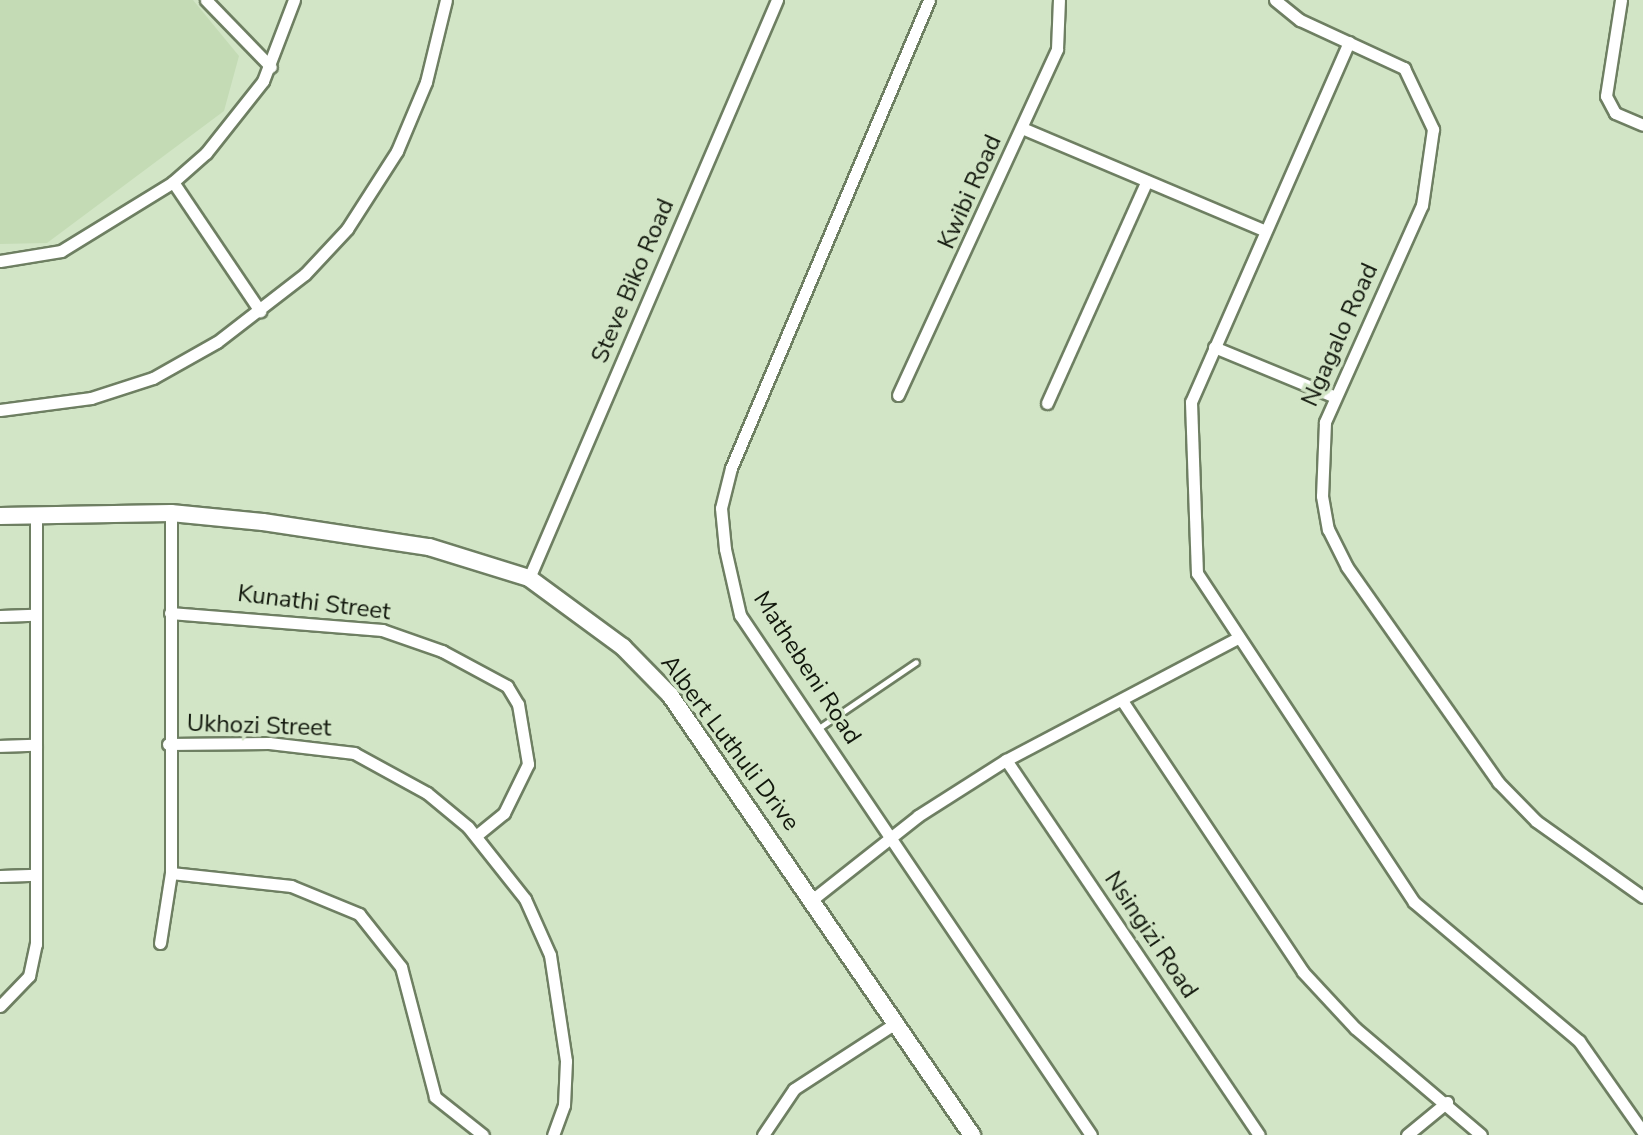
<!DOCTYPE html>
<style>
body{margin:0}
#map{position:relative;width:1643px;height:1135px;overflow:hidden;background:#d2e5c6;font-family:"Nunito Sans",sans-serif}
div>[style]{position:absolute}
.built>*{inset:0;background:#c4dbb5}
.roads{filter:drop-shadow(2px 0 #6e7f62) drop-shadow(-2px 0 #6e7f62) drop-shadow(0 2px #6e7f62) drop-shadow(0 -2px #6e7f62)}
.lane>*{height:5px;margin:-2.5px;padding:0 2.5px;transform-origin:2.5px;border-radius:2.5px;background:#fff}
.street>*{height:11px;margin:-5.5px;padding:0 5.5px;transform-origin:5.5px;border-radius:5.5px;background:#fff}
.secondary>*{height:16px;margin:-8px;padding:0 8px;transform-origin:8px;border-radius:8px;background:#fff}
span{translate:-50% -50%;white-space:nowrap;text-align:center;line-height:1.15;-webkit-text-stroke:7px #d2e5c6;paint-order:stroke}
.street-label{font-size:24px;color:#11170c}
</style>
<div id="map">
<div class="built">
<div style="clip-path:polygon(0 0,193px 0,239px 56px,224px 111px,47px 243px,0 244px)"></div>
</div>
<div class="roads">
<div class="lane">
<div style="left:819px;top:728px;width:117px;rotate:-34.2deg"></div>
</div>
<div class="street">
<div style="left:206px;top:0;width:93px;rotate:45.9deg"></div>
<div style="left:929px;top:0;width:508px;rotate:112.93deg"></div>
<div style="left:731px;top:468px;width:41px;rotate:104deg"></div>
<div style="left:721px;top:508px;width:41px;rotate:84.4deg"></div>
<div style="left:725px;top:549px;width:68px;rotate:77.2deg"></div>
<div style="left:740px;top:615px;width:627px;rotate:55.98deg"></div>
<div style="left:1275px;top:0;width:32px;rotate:39deg"></div>
<div style="left:1300px;top:20px;width:115px;rotate:24.8deg"></div>
<div style="left:1404px;top:68px;width:68px;rotate:64.6deg"></div>
<div style="left:1433px;top:129px;width:77px;rotate:98.2deg"></div>
<div style="left:1422px;top:205px;width:238px;rotate:114.1deg"></div>
<div style="left:1325px;top:422px;width:74px;rotate:92.3deg"></div>
<div style="left:1322px;top:496px;width:34px;rotate:80deg"></div>
<div style="left:1328px;top:529px;width:42px;rotate:63.4deg"></div>
<div style="left:1347px;top:567px;width:263px;rotate:54.9deg"></div>
<div style="left:1498px;top:782px;width:54px;rotate:45.7deg"></div>
<div style="left:1536px;top:821px;width:131px;rotate:35.4deg"></div>
<div style="left:1621px;top:0;width:97px;rotate:98.9deg"></div>
<div style="left:1606px;top:96px;width:19px;rotate:62deg"></div>
<div style="left:1615px;top:113px;width:30px;rotate:23deg"></div>
<div style="left:1349px;top:42px;width:393px;rotate:113.7deg"></div>
<div style="left:1191px;top:402px;width:171px;rotate:88deg"></div>
<div style="left:1197px;top:573px;width:394px;rotate:56.6deg"></div>
<div style="left:1414px;top:902px;width:216px;rotate:40.1deg"></div>
<div style="left:1579px;top:1041px;width:111px;rotate:54.9deg"></div>
<div style="left:1022px;top:128px;width:263px;rotate:22.9deg"></div>
<div style="left:173px;top:182px;width:156px;rotate:56deg"></div>
<div style="left:0;top:261px;width:62px;rotate:-9.3deg"></div>
<div style="left:61px;top:251px;width:132px;rotate:-31.6deg"></div>
<div style="left:173px;top:182px;width:44px;rotate:-41.3deg"></div>
<div style="left:206px;top:153px;width:92px;rotate:-51.6deg"></div>
<div style="left:263px;top:81px;width:87px;rotate:-69.1deg"></div>
<div style="left:1214px;top:347px;width:129px;rotate:22.4deg"></div>
<div style="left:898px;top:395px;width:381px;rotate:-65.3deg"></div>
<div style="left:1057px;top:49px;width:49px;rotate:-87.7deg"></div>
<div style="left:1047px;top:403px;width:243px;rotate:-65.8deg"></div>
<div style="left:0;top:410px;width:92px;rotate:-7.5deg"></div>
<div style="left:91px;top:398px;width:65px;rotate:-17.9deg"></div>
<div style="left:153px;top:378px;width:73px;rotate:-29.4deg"></div>
<div style="left:217px;top:342px;width:111px;rotate:-37.7deg"></div>
<div style="left:305px;top:274px;width:62px;rotate:-47deg"></div>
<div style="left:347px;top:229px;width:93px;rotate:-57.3deg"></div>
<div style="left:397px;top:151px;width:75px;rotate:-67.2deg"></div>
<div style="left:426px;top:82px;width:84px;rotate:-76.3deg"></div>
<div style="left:529px;top:578px;width:629px;rotate:-66.78deg"></div>
<div style="left:170px;top:613px;width:213px;rotate:4.6deg"></div>
<div style="left:382px;top:630px;width:64px;rotate:19.3deg"></div>
<div style="left:442px;top:651px;width:74px;rotate:28.3deg"></div>
<div style="left:507px;top:686px;width:21px;rotate:59deg"></div>
<div style="left:518px;top:704px;width:61px;rotate:80.5deg"></div>
<div style="left:528px;top:764px;width:55px;rotate:116.1deg"></div>
<div style="left:504px;top:813px;width:36px;rotate:141deg"></div>
<div style="left:0;top:616px;width:34px;rotate:-2deg"></div>
<div style="left:1123px;top:702px;width:324px;rotate:56.3deg"></div>
<div style="left:1303px;top:972px;width:76px;rotate:47.1deg"></div>
<div style="left:1355px;top:1028px;width:165px;rotate:40.3deg"></div>
<div style="left:168px;top:744px;width:101px;rotate:-0.6deg"></div>
<div style="left:269px;top:743px;width:86px;rotate:6.7deg"></div>
<div style="left:354px;top:753px;width:83px;rotate:28.7deg"></div>
<div style="left:427px;top:793px;width:53px;rotate:39.7deg"></div>
<div style="left:468px;top:827px;width:92px;rotate:51.6deg"></div>
<div style="left:525px;top:899px;width:61px;rotate:65.9deg"></div>
<div style="left:550px;top:955px;width:107px;rotate:81.4deg"></div>
<div style="left:566px;top:1061px;width:44px;rotate:92.6deg"></div>
<div style="left:564px;top:1105px;width:32px;rotate:110deg"></div>
<div style="left:0;top:746px;width:36px;rotate:-2deg"></div>
<div style="left:1006px;top:760px;width:452px;rotate:56deg"></div>
<div style="left:171px;top:873px;width:121px;rotate:6.2deg"></div>
<div style="left:291px;top:886px;width:74px;rotate:22.4deg"></div>
<div style="left:359px;top:914px;width:68px;rotate:51.6deg"></div>
<div style="left:401px;top:967px;width:134px;rotate:75.3deg"></div>
<div style="left:435px;top:1097px;width:61px;rotate:38.4deg"></div>
<div style="left:0;top:876px;width:36px;rotate:-2deg"></div>
<div style="left:813px;top:899px;width:134px;rotate:-38.3deg"></div>
<div style="left:918px;top:816px;width:104px;rotate:-32.5deg"></div>
<div style="left:1006px;top:760px;width:263px;rotate:-27.8deg"></div>
<div style="left:160px;top:943px;width:71px;rotate:-81.1deg"></div>
<div style="left:171px;top:873px;width:360px;rotate:-90deg"></div>
<div style="left:0;top:1006px;width:42px;rotate:-46deg"></div>
<div style="left:29px;top:976px;width:33px;rotate:-78deg"></div>
<div style="left:36px;top:944px;width:429px;rotate:-90deg"></div>
<div style="left:763px;top:1135px;width:55px;rotate:-56deg"></div>
<div style="left:794px;top:1089px;width:123px;rotate:-33deg"></div>
<div style="left:1407px;top:1135px;width:52px;rotate:-39.5deg"></div>
</div>
<div class="secondary">
<div style="left:0;top:516px;width:171px;rotate:-1deg"></div>
<div style="left:171px;top:513px;width:92px;rotate:5.6deg"></div>
<div style="left:263px;top:522px;width:168px;rotate:8.6deg"></div>
<div style="left:429px;top:547px;width:105px;rotate:17.2deg"></div>
<div style="left:529px;top:578px;width:117px;rotate:36.3deg"></div>
<div style="left:623px;top:647px;width:67px;rotate:45.6deg"></div>
<div style="left:670px;top:695px;width:534px;rotate:55.54deg"></div>
</div>
</div>
<div class="street-label">
<span style="left:970px;top:192px;rotate:-66deg">Kwibi Road</span>
<span style="left:633px;top:281px;rotate:-67deg">Steve Biko Road</span>
<span style="left:1340px;top:335px;rotate:-66deg">Ngagalo Road</span>
<span style="left:314px;top:603px;rotate:7deg">Kunathi Street</span>
<span style="left:807px;top:668px;rotate:57deg">Mathebeni Road</span>
<span style="left:259px;top:726px;rotate:2deg">Ukhozi Street</span>
<span style="left:730px;top:743px;rotate:53deg">Albert Luthuli Drive</span>
<span style="left:1151px;top:935px;rotate:56deg">Nsingizi Road</span>
</div>
</div>
